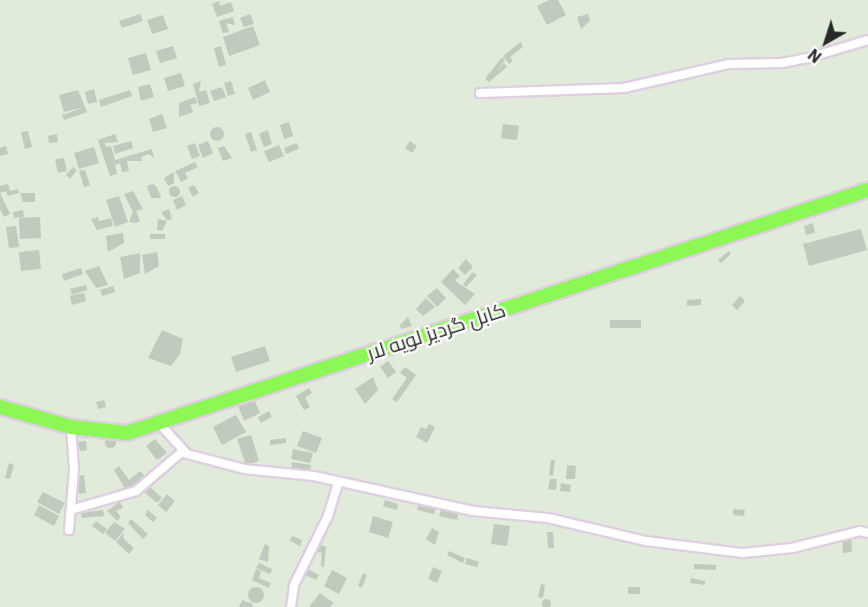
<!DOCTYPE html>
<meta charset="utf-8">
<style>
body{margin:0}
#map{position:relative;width:868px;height:607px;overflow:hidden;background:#e0ebda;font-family:"IBM Plex Sans",Cairo,sans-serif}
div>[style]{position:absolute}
.building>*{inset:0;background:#c0cabd}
.round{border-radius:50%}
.roads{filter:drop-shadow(2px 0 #e0cfe2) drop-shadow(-2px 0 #e0cfe2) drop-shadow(0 2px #e0cfe2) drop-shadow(0 -2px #e0cfe2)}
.minor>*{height:8px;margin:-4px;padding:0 4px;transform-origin:4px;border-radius:4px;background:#fff}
.trunk>*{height:14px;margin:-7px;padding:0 7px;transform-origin:7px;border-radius:7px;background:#8cf855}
span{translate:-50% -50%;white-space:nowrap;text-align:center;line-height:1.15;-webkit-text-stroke:4.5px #fff;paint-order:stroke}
.street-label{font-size:20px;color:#292929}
.north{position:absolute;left:796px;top:12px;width:60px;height:60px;-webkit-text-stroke:4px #fff;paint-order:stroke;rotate:219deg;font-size:16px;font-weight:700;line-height:24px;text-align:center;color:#292929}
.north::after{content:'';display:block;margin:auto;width:21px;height:27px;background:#292929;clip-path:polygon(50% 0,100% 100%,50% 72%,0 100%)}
</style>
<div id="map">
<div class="building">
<div style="clip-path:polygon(549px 0,558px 0,566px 15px,547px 25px,537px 6px)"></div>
<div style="clip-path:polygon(219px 1px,220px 6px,231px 2px,234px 11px,217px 17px,212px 4px)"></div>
<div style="clip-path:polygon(140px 14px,143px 21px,122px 28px,119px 21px)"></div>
<div style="clip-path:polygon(250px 14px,254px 24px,244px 27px,240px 18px)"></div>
<div style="clip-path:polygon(588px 14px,590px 21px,581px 29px,577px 17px)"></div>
<div style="clip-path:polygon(163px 15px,168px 29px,152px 34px,147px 20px)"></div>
<div style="clip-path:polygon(233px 17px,235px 25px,226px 23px,229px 32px,223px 33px,219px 21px)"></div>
<div style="clip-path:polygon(253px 26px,260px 45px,229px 56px,223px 37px)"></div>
<div style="clip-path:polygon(521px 42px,523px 47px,510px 57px,513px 61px,509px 64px,503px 56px)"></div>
<div style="clip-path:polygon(173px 46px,177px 58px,160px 63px,156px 51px)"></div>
<div style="clip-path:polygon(221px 46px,226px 65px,219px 67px,214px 48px)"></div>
<div style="clip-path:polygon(146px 53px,151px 70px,133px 75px,128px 58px)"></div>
<div style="clip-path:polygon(502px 57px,505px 60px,496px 72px,504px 63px,507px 67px,489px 82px,485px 79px)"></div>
<div style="clip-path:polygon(181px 73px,185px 86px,168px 91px,164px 78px)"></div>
<div style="clip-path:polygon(265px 80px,270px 92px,253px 100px,248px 88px)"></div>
<div style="clip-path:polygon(201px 81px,199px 92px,206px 90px,210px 103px,199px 106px,193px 84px)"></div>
<div style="clip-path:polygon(231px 81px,235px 94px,228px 96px,224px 83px)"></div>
<div style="clip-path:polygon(150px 84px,154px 97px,141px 101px,138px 87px)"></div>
<div style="clip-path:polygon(222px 87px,226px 97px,214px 101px,210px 91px)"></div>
<div style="clip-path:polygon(94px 89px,97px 102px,88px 104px,85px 92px)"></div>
<div style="clip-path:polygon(78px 90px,85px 107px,64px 112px,59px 95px)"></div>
<div style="clip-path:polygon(130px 90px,132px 96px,101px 107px,99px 100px)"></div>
<div style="clip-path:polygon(195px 97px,197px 103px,190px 105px,193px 112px,179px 117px,179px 103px)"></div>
<div style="clip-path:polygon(85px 107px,87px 112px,64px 120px,62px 115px)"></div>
<div style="clip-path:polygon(162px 114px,167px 128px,153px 132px,149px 119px)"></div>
<div style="clip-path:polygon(289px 122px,293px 136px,284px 139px,280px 125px)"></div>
<div style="clip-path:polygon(503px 124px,519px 126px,517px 140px,501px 138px)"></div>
<div class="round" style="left:210px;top:127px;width:14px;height:14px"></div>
<div style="clip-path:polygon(268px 130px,272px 144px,264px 147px,259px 134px)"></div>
<div style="clip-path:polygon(28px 131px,32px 147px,25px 149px,21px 132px)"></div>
<div style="clip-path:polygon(251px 132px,257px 150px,251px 152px,245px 134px)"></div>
<div style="clip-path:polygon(57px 134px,58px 142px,49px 143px,48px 136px)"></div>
<div style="clip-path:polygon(115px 134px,118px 142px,105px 143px,106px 147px,111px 146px,115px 160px,152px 149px,154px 158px,149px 154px,141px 157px,142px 161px,127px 161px,129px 171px,122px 172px,120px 163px,115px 165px,117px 174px,110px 176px,98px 140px)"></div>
<div style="clip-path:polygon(131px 141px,133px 148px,115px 154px,113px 146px)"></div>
<div style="clip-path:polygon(208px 141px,213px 153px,203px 158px,198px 145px)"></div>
<div style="clip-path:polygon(410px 141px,417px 146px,412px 153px,405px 148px)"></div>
<div style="clip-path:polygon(195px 143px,200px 156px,192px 159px,187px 146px)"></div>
<div style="clip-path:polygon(297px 143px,299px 149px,286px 154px,284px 148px)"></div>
<div style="clip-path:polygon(279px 145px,284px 156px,269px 162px,264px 151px)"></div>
<div style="clip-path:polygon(6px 146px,8px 154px,0 156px,0 148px)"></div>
<div style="clip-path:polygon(224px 146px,232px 158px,223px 161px,218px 148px)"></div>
<div style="clip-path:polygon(94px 147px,99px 163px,79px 169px,74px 153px)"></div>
<div style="clip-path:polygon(64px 158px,67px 171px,58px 173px,55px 159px)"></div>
<div style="clip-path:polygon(195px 162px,198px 167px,185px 173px,188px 178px,181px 182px,175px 171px)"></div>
<div style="clip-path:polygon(73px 167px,77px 170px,70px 179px,66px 175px)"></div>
<div style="clip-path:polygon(85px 170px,90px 185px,84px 187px,79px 171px)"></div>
<div style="clip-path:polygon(174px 172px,174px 183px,168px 186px,164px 178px)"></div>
<div style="clip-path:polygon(8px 184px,10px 191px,18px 189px,19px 193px,8px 196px,6px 191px,0 193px,0 186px)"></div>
<div style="clip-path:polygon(153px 184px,157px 187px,161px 198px,151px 198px,147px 186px)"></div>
<div style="clip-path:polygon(194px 185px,199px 193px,193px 197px,188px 188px)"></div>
<div class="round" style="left:168.5px;top:185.5px;width:11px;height:11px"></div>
<div style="clip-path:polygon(133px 191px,143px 209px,136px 211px,140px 221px,136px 223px,129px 222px,133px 212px,124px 194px)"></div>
<div style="clip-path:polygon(0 193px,10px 214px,4px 217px,0 209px)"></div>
<div style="clip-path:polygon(20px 193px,35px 193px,35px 202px,23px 202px)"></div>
<div style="clip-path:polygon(119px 196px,128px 222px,115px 227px,106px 200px)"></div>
<div style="clip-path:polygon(182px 196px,186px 205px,177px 210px,173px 200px)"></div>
<div style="clip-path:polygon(169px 209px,172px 219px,167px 220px,161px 212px)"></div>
<div style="clip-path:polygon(23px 210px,24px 217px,14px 218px,13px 212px)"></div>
<div style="clip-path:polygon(40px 217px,41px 238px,20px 239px,19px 218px)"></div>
<div style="clip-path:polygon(98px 217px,99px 221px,111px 218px,113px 226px,97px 230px,91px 219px)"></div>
<div style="clip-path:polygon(158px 219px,167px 221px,162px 231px,157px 230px)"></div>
<div style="clip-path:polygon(813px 223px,815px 233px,806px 235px,804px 226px)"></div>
<div style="clip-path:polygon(16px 226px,19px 247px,9px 248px,6px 227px)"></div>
<div style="clip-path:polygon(861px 229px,867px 250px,809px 266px,803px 244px)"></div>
<div style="clip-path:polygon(123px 233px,124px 243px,108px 252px,106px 236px)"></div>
<div style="clip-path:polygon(150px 234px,165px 234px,165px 239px,150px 239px)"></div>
<div style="clip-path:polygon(39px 250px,41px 269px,21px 271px,19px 252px)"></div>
<div style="clip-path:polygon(729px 251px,731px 254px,721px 263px,718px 260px)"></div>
<div style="clip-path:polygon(157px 252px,159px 266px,145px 274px,142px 255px)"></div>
<div style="clip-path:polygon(140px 253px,140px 273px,124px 279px,120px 257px)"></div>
<div style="clip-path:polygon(466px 259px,473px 267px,465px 275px,458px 268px)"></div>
<div style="clip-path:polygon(99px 266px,108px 285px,96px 288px,85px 271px)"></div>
<div style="clip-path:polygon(81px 268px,83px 274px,64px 281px,62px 274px)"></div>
<div style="clip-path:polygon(453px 269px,460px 276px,455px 281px,475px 294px,465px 305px,441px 282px)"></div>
<div style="clip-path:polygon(473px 272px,477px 275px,466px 287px,463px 284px)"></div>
<div style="clip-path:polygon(86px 285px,87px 290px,72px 295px,70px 289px)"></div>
<div style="clip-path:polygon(113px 286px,115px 292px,102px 296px,100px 290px)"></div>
<div style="clip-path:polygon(437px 288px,446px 298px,437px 307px,427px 296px)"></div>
<div style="clip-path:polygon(84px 293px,86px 301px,72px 305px,70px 296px)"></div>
<div style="clip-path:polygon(740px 296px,745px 301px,737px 310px,732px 305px)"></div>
<div style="clip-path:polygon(426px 298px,435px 307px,423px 316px,416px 309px)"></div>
<div style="clip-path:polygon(701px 299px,701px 305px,687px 306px,687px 300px)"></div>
<div style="clip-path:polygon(408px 317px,412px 326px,401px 329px,400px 325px)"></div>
<div style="clip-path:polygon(610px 320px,641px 320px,641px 328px,610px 328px)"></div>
<div style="clip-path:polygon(162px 330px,183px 339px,180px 354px,171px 366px,148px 358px)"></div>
<div style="clip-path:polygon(265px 346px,270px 361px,236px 372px,231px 357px)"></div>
<div style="clip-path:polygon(388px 361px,396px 372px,388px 378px,380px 367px)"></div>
<div style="clip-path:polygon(405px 367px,416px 375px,397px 402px,392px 399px,407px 378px,400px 373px)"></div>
<div style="clip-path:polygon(373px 377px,378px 390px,365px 404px,355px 389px)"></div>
<div style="clip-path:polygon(309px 388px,312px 393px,305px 398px,310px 407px,304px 410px,296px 396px)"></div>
<div style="clip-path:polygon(254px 399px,260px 413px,244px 421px,238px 406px)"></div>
<div style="clip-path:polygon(104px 400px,106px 407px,98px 409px,96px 402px)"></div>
<div style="clip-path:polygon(269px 411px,272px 417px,261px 423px,258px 417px)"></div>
<div style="clip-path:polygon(236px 415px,246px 432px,222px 445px,213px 427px)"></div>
<div style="clip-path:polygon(429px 424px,435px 427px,427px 443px,416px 437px,421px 427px,426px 429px)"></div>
<div style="clip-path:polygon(303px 431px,322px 438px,316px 453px,297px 446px)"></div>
<div style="clip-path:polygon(251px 435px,259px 461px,246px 465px,237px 439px)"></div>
<div class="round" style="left:104.5px;top:436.5px;width:11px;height:11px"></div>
<div style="clip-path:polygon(286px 438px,286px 443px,270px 445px,270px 440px)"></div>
<div style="clip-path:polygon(155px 439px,167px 453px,157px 460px,146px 446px)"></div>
<div style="clip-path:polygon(86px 441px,87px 450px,80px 451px,78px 442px)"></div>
<div style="clip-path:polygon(293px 449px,313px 453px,310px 463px,291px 459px)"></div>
<div style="clip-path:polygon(551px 460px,555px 460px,553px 476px,549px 475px)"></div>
<div style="clip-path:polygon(292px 462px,311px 465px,310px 472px,291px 469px)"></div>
<div style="clip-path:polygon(9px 463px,14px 465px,10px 479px,5px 478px)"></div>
<div style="clip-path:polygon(567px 465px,576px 466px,575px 479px,566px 479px)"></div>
<div style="clip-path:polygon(119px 466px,129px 480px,140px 471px,145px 476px,126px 490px,114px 470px)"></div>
<div style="clip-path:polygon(84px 475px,86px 493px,79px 494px,77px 476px)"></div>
<div style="clip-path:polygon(550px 479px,557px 479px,556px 490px,548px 489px)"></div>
<div style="clip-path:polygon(561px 483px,571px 485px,570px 492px,560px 491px)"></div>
<div style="clip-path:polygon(147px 484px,162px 498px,157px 503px,142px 490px)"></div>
<div style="clip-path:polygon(43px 492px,65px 503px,59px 514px,37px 502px)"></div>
<div style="clip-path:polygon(167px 494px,175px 501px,166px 512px,158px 505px)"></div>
<div style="clip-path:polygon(385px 500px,398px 504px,397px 510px,383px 506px)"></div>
<div style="clip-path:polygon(120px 502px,123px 508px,116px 511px,121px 517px,117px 521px,107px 511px)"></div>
<div style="clip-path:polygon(39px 505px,59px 516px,54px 526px,34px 515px)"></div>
<div style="clip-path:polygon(418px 505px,436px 509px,434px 514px,417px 510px)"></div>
<div style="clip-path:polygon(733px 509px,745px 510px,744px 516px,733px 515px)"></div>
<div style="clip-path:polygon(103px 510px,104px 516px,82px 518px,81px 513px)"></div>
<div style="clip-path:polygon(148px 510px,157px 518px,153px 522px,145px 515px)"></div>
<div style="clip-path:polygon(441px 510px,458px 514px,457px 520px,439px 516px)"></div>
<div style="clip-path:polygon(373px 516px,393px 522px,388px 538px,369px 532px)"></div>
<div style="clip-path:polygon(131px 519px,148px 534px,143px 539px,128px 523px)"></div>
<div style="clip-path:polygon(96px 521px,107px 529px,103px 534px,92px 526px)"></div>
<div style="clip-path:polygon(114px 522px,125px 529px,115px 541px,105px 533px)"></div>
<div style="clip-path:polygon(494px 524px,510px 526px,507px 546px,491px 544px)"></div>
<div style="clip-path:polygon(432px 528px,439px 532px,435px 545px,426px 539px)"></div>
<div style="clip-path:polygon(547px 532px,553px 532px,554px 548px,548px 548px)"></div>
<div style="clip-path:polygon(123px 533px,124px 539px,134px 548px,129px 554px,116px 542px)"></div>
<div style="clip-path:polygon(842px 535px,851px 535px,852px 552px,843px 553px)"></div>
<div style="clip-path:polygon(292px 536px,302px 540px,300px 546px,290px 541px)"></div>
<div style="clip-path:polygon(318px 543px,326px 547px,324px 567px,321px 566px,322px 553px,315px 551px)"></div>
<div style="clip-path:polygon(265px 544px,269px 546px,268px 562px,259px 559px)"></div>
<div style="clip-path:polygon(449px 551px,465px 558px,463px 563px,447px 555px)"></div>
<div style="clip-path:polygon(467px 558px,479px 562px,477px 567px,465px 564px)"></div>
<div style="clip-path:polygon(259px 563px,272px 569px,270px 574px,256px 568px)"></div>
<div style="clip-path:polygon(694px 564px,716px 565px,716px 570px,694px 569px)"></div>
<div style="clip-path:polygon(433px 567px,442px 571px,437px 583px,428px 579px)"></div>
<div style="clip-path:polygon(306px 568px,319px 575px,316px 580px,303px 574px)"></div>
<div style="clip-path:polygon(256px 569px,261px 571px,259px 578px,271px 583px,269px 588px,252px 580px)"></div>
<div style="clip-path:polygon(332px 570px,347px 578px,339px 594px,324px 586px)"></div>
<div style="clip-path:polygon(363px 573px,367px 575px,362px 588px,358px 586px)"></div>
<div style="clip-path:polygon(691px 578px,705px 581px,705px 585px,690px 583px)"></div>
<div style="clip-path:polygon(541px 584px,545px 585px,543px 598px,538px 597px)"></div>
<div style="clip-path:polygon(628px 587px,640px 587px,640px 594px,628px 594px)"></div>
<div class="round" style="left:248px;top:587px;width:16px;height:16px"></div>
<div style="clip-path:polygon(320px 593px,334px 603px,330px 607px,309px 607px)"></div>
<div class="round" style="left:541.5px;top:598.5px;width:9px;height:9px"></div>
<div style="clip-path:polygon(242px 600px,253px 604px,252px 607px,239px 607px)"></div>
</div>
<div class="roads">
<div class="minor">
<div style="left:480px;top:93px;width:144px;rotate:-2deg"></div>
<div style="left:624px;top:88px;width:108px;rotate:-12.9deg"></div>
<div style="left:729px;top:64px;width:53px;rotate:-1.1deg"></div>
<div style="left:782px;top:63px;width:26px;rotate:-11deg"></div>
<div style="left:808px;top:58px;width:63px;rotate:-16.7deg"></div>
<div style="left:158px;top:422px;width:43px;rotate:47.8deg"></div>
<div style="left:187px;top:454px;width:59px;rotate:14.7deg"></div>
<div style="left:244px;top:469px;width:70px;rotate:5.7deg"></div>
<div style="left:314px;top:476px;width:163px;rotate:12.4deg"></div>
<div style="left:473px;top:511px;width:75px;rotate:5.3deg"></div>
<div style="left:548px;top:518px;width:101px;rotate:13.2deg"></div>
<div style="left:646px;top:541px;width:98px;rotate:7.1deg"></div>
<div style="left:743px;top:553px;width:49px;rotate:-5.8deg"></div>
<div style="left:792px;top:548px;width:70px;rotate:-14deg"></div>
<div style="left:860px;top:531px;width:8px;rotate:14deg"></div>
<div style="left:74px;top:509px;width:65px;rotate:-16.2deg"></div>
<div style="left:136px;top:491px;width:62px;rotate:-40.4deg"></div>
<div style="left:69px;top:530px;width:61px;rotate:-85.3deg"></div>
<div style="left:74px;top:469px;width:42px;rotate:-94.1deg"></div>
<div style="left:291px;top:607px;width:22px;rotate:-82deg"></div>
<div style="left:294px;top:585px;width:77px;rotate:-63.8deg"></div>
<div style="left:328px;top:516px;width:34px;rotate:-73deg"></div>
</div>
<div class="trunk">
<div style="left:0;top:407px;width:74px;rotate:15.7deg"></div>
<div style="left:71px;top:427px;width:56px;rotate:6.1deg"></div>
<div style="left:127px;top:433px;width:780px;rotate:-18.16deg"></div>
</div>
</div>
<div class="street-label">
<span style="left:436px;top:331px;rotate:-18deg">کابل گردیز لویه لار</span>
</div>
<div class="north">N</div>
</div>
